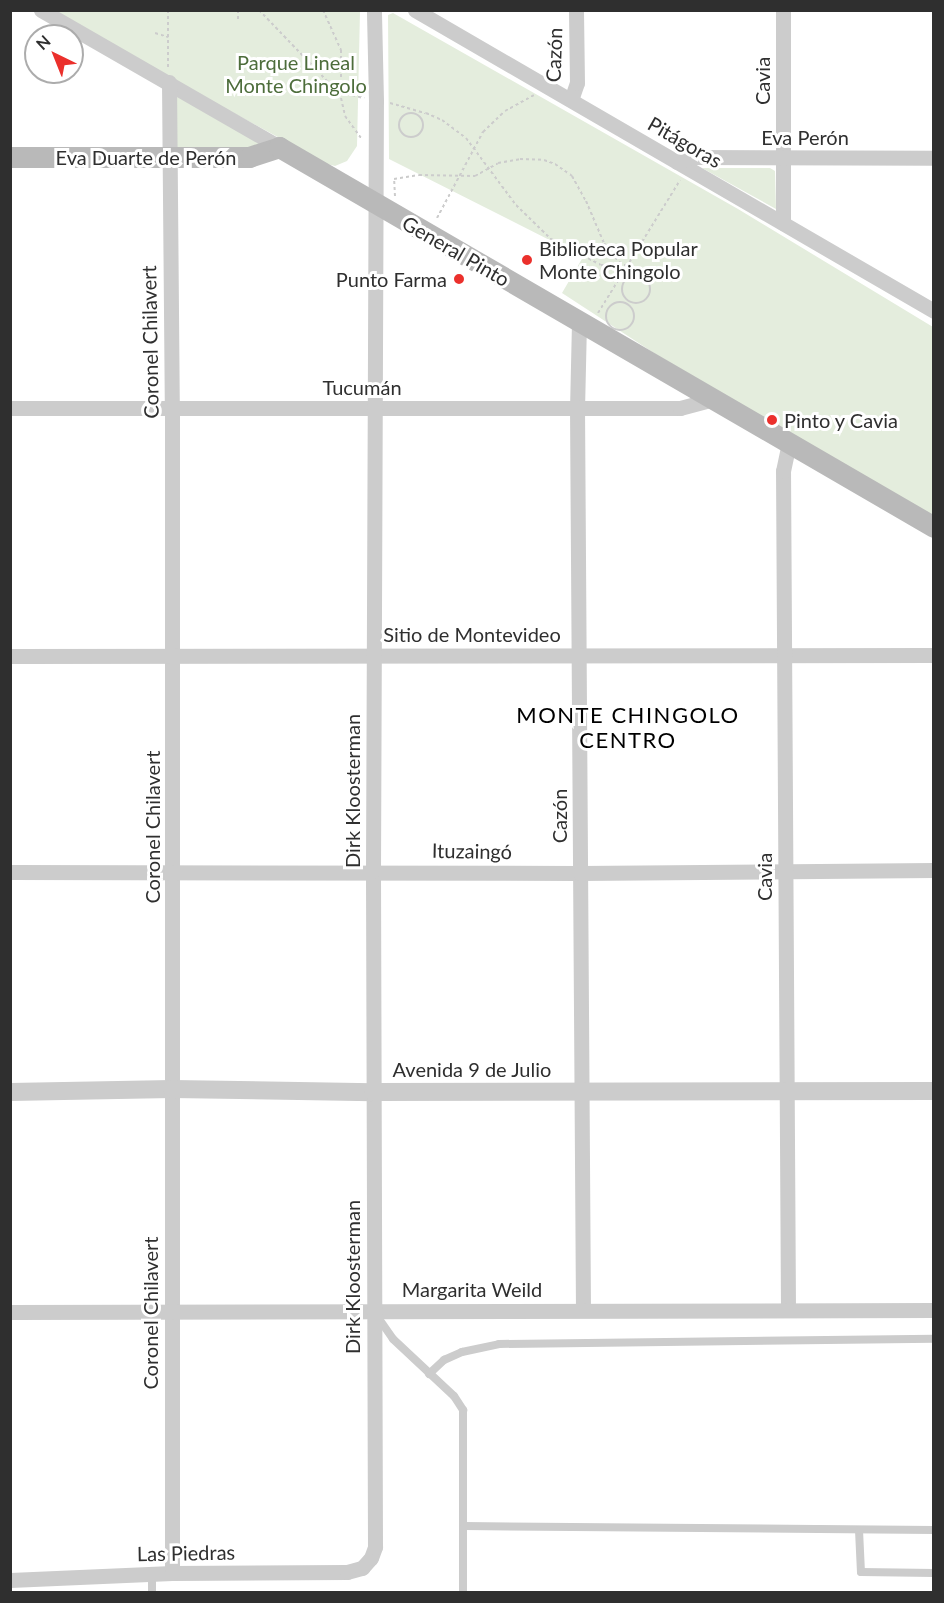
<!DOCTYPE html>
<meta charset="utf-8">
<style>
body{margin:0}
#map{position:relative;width:944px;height:1603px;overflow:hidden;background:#fff;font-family:Lato,sans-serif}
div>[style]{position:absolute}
.green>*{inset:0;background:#e4eddd}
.path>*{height:2px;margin-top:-1px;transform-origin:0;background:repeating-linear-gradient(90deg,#ccc 0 3px,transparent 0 6px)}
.path>.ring{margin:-1px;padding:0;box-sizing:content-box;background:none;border:2px solid #ccc;border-radius:50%}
.service>*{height:8px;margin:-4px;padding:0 4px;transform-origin:4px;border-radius:4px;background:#ccc}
.minor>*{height:15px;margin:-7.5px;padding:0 7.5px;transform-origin:7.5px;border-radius:7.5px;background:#ccc}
.tertiary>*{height:18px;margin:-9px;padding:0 9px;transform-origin:9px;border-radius:9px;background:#ccc}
.secondary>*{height:21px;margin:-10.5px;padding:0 10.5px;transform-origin:10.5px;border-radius:10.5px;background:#b9b9b9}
.dots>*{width:16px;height:16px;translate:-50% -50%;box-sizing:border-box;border:3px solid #fff;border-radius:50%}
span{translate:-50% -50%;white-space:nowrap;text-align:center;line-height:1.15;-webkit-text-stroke:6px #fff;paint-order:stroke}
.street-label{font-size:20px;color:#2f2f2f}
.park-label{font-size:20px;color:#4d6d3b}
.poi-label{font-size:20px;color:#2f2f2f}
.left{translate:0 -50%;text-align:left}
.right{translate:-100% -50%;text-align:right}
.quarter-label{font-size:22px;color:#000;letter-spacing:1.5px}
.frame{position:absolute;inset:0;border:12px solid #2f2f2f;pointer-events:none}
.north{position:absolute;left:24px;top:24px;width:60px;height:60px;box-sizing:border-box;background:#fff;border:2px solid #acacac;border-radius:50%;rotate:317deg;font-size:16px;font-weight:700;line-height:24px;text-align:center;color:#2f2f2f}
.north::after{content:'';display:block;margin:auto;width:21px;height:27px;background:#eb302c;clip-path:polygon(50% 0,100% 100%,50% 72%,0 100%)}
</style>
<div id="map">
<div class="green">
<div style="clip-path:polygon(47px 11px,360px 11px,357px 146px,347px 161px,335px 166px,327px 164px)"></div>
<div style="clip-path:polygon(393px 13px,738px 209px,933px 327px,933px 516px,657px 355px,562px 293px,583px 257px,389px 159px,388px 15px)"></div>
<div style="clip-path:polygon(169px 82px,279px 147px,169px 158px)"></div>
<div style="clip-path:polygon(702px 168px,770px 168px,775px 171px,776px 209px)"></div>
</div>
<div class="path">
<div style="left:168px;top:10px;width:57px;rotate:90deg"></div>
<div style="left:238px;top:10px;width:9px;rotate:90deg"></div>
<div style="left:259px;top:10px;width:98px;rotate:46.2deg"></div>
<div style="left:327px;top:81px;width:18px;rotate:38deg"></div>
<div style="left:341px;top:92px;width:24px;rotate:15deg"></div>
<div style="left:323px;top:10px;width:44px;rotate:65.8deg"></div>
<div style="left:341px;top:50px;width:48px;rotate:90deg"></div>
<div style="left:341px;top:98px;width:18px;rotate:77deg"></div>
<div style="left:345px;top:116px;width:29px;rotate:54deg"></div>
<div style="left:155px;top:33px;width:14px;rotate:17deg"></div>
<div style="left:390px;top:103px;width:37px;rotate:16deg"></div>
<div style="left:426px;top:113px;width:17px;rotate:24deg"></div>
<div style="left:442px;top:120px;width:30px;rotate:37deg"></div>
<div style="left:466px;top:138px;width:84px;rotate:53.3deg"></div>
<div style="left:516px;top:205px;width:49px;rotate:44.2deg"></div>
<div style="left:551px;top:239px;width:56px;rotate:27.5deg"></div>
<div style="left:601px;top:265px;width:26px;rotate:2deg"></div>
<div class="ring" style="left:399px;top:113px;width:22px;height:22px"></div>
<div style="left:395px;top:196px;width:17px;rotate:-93deg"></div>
<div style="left:394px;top:179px;width:25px;rotate:-9deg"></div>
<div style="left:419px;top:175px;width:56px;rotate:1deg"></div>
<div style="left:475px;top:176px;width:26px;rotate:-29deg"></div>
<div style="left:498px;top:163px;width:22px;rotate:-10deg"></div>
<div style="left:520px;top:159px;width:24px;rotate:2deg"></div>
<div style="left:544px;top:160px;width:12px;rotate:20deg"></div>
<div style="left:555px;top:164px;width:21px;rotate:35deg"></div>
<div style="left:572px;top:176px;width:29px;rotate:61deg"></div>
<div style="left:586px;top:201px;width:46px;rotate:66.8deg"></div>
<div style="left:604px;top:243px;width:24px;rotate:52deg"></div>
<div style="left:619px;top:262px;width:9px;rotate:27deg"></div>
<div style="left:437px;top:218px;width:98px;rotate:-61.9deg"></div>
<div style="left:483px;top:132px;width:30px;rotate:-44deg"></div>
<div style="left:505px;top:111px;width:33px;rotate:-29deg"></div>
<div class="ring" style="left:622px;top:275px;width:26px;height:26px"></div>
<div class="ring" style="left:606px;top:302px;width:26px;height:26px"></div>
<div style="left:598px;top:313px;width:156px;rotate:-58.3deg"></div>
</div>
<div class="service">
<div style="left:377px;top:1316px;width:28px;rotate:55deg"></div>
<div style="left:393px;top:1339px;width:83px;rotate:43.1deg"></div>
<div style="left:454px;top:1396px;width:17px;rotate:57deg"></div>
<div style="left:463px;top:1410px;width:182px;rotate:90deg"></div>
<div style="left:429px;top:1374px;width:21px;rotate:-43deg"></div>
<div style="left:444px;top:1360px;width:20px;rotate:-24deg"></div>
<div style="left:462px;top:1352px;width:38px;rotate:-12deg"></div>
<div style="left:499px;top:1344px;width:435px;rotate:-0.7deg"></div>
<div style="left:464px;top:1526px;width:470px;rotate:0.5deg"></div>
<div style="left:859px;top:1530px;width:42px;rotate:87.3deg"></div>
<div style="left:861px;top:1572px;width:73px;rotate:0.8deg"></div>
<div style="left:152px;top:1592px;width:18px;rotate:-90deg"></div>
</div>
<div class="minor">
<div style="left:41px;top:10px;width:275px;rotate:29.9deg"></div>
<div style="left:415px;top:10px;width:600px;rotate:30.11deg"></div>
<div style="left:783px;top:10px;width:213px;rotate:90deg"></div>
<div style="left:169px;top:82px;width:326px;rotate:89.5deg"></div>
<div style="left:172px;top:408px;width:1165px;rotate:90deg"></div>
<div style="left:571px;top:100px;width:18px;rotate:-71deg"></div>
<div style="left:577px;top:83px;width:73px;rotate:-90.8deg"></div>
<div style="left:677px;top:162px;width:15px;rotate:-20deg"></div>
<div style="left:691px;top:157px;width:243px;rotate:0.2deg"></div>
<div style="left:579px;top:322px;width:85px;rotate:91.3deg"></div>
<div style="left:577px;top:407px;width:903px;rotate:89.62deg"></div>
<div style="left:10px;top:408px;width:670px"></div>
<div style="left:680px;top:408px;width:34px;rotate:-15deg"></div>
<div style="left:10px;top:656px;width:924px;rotate:-0.06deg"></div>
<div style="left:10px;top:872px;width:570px;rotate:0.1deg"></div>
<div style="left:580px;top:873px;width:354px;rotate:-0.5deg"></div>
<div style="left:788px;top:1310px;width:839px;rotate:-90.34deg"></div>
<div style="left:783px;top:471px;width:29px;rotate:-78deg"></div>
<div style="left:10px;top:1312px;width:924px;rotate:-0.12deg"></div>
<div style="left:10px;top:1580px;width:162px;rotate:-2.5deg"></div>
<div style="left:172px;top:1573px;width:175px;rotate:-0.3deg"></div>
<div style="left:347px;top:1572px;width:16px;rotate:-15deg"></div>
<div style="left:362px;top:1568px;width:13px;rotate:-48deg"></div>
<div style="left:371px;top:1558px;width:12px;rotate:-70deg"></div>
<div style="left:375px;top:1547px;width:676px;rotate:-90.17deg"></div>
<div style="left:373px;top:871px;width:770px;rotate:-89.78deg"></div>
<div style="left:376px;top:101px;width:91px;rotate:-91.3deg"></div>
</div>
<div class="tertiary">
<div style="left:10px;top:1092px;width:162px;rotate:-1.1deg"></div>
<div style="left:172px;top:1089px;width:201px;rotate:0.9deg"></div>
<div style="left:373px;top:1092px;width:561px;rotate:-0.1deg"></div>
</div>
<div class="secondary">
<div style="left:10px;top:157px;width:239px"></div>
<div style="left:249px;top:157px;width:32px;rotate:-18deg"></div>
<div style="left:279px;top:147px;width:757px;rotate:30.12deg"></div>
</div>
<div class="dots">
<div style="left:527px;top:260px;background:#eb302c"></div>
<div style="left:459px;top:279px;background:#eb302c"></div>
<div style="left:772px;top:420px;background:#eb302c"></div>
</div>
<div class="street-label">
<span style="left:554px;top:55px;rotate:-88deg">Cazón</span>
<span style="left:762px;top:81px;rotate:-90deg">Cavia</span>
<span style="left:805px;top:137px">Eva Perón</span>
<span style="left:685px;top:142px;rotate:30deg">Pitágoras</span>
<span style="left:146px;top:157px">Eva Duarte de Perón</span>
<span style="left:456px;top:251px;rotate:30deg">General Pinto</span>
<span style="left:150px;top:342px;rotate:-91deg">Coronel Chilavert</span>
<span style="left:362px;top:387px">Tucumán</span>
<span style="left:472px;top:634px">Sitio de Montevideo</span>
<span style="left:352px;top:791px;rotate:-90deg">Dirk Kloosterman</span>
<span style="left:559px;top:816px;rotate:-90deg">Cazón</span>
<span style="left:152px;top:827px;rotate:-90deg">Coronel Chilavert</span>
<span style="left:472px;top:851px;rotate:1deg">Ituzaingó</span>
<span style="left:764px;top:877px;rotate:-90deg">Cavia</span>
<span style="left:472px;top:1069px">Avenida 9 de Julio</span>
<span style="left:352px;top:1277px;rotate:-90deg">Dirk Kloosterman</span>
<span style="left:472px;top:1289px">Margarita Weild</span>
<span style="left:150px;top:1313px;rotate:-90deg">Coronel Chilavert</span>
<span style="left:186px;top:1553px;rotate:-1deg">Las Piedras</span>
</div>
<div class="park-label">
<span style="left:296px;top:74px">Parque Lineal<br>Monte Chingolo</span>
</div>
<div class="poi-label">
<span class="left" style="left:539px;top:260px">Biblioteca Popular<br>Monte Chingolo</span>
<span class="right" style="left:447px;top:279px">Punto Farma</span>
<span class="left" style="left:784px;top:420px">Pinto y Cavia</span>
</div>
<div class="quarter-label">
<span style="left:628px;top:727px">MONTE CHINGOLO<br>CENTRO</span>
</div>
<div class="frame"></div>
<div class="north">N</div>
</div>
